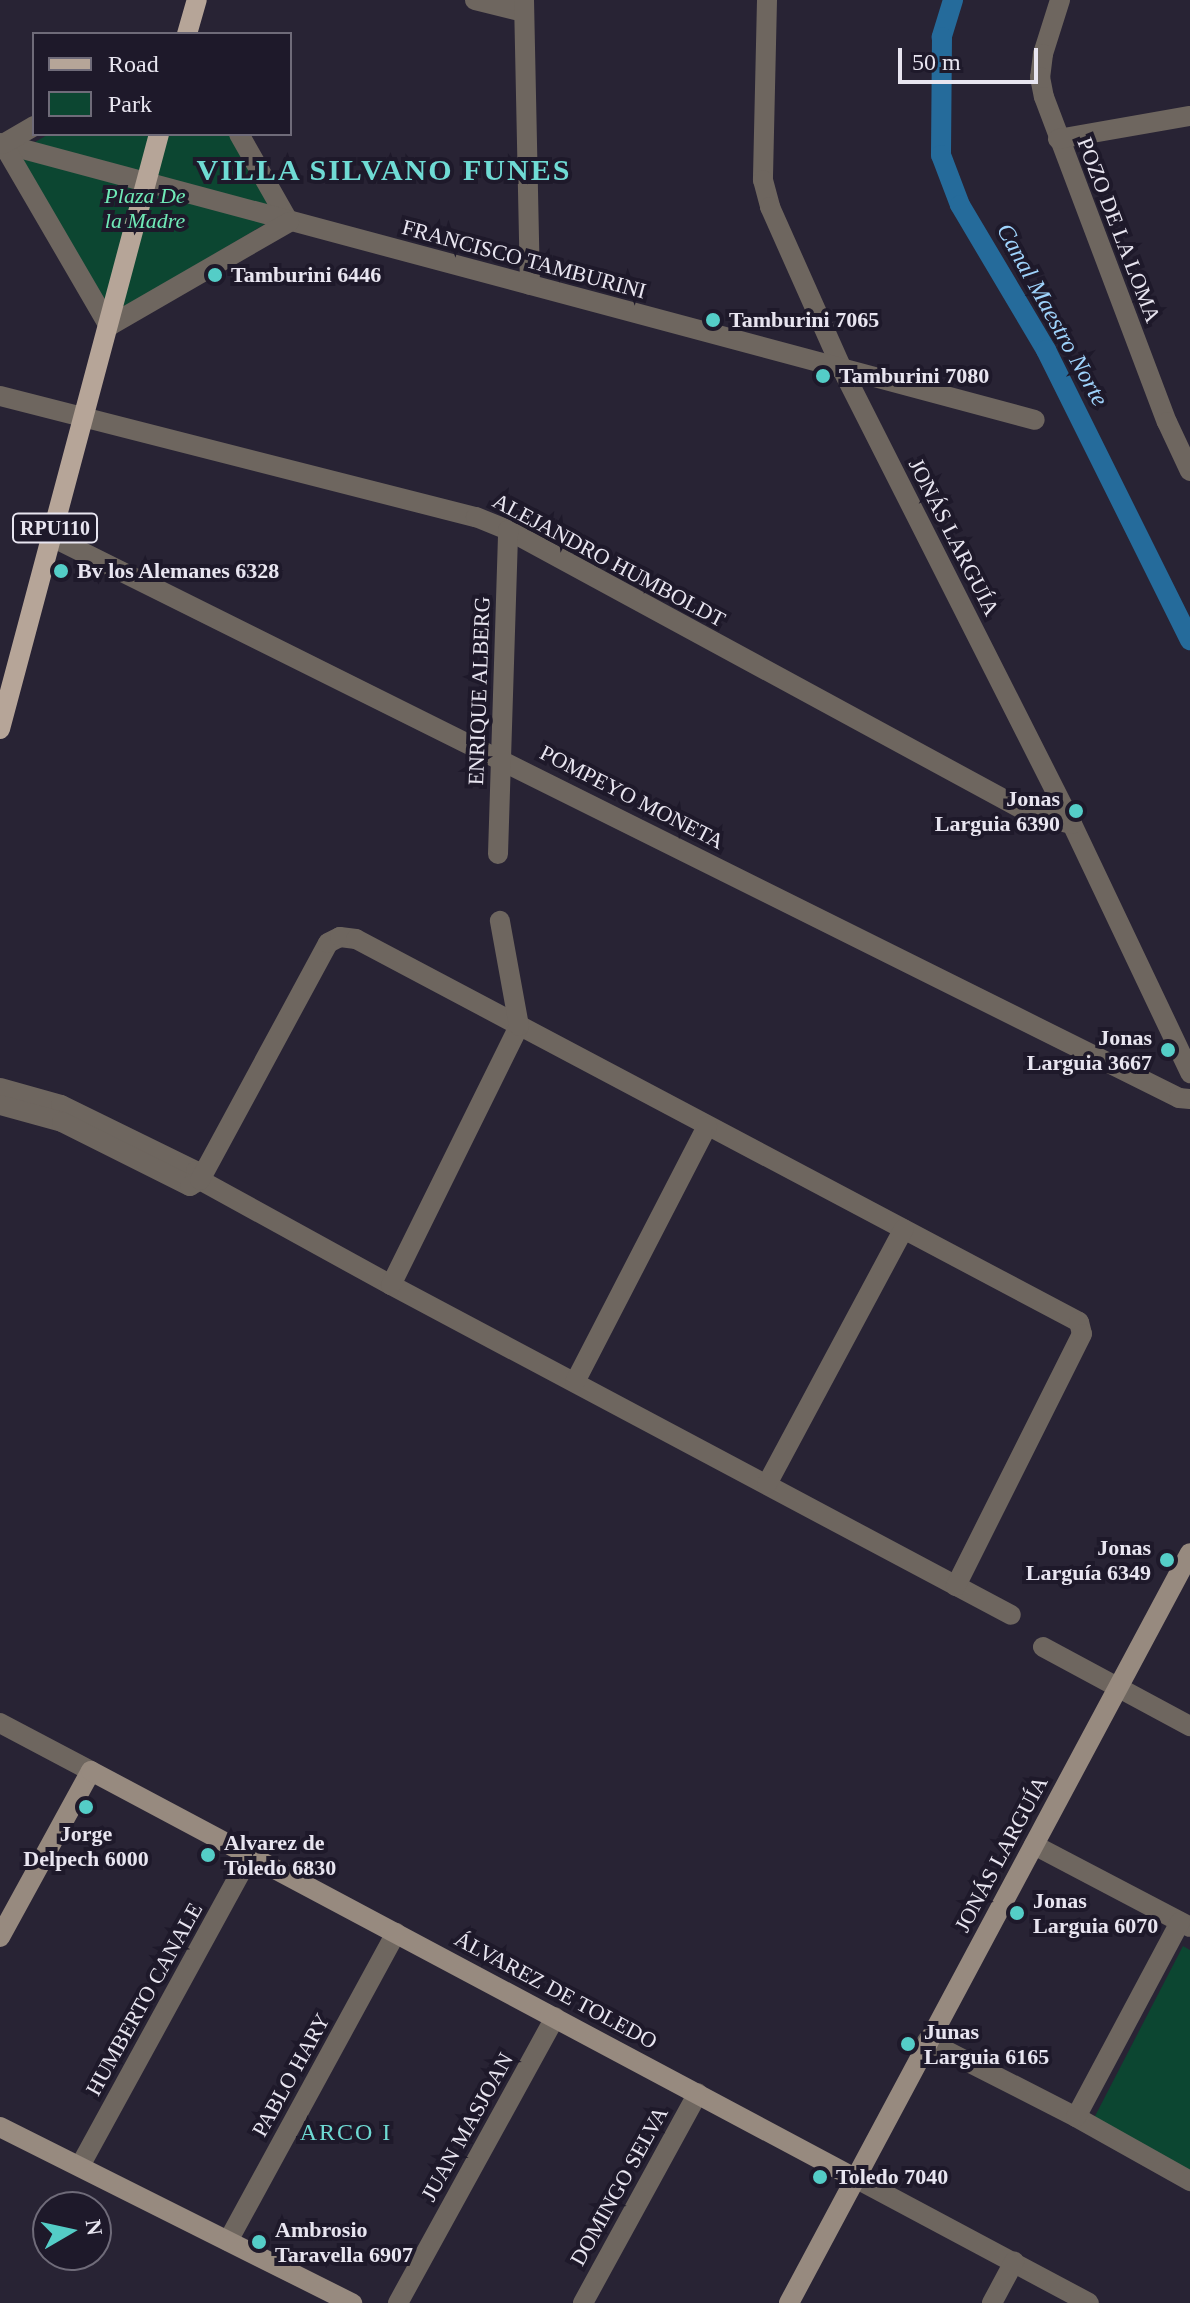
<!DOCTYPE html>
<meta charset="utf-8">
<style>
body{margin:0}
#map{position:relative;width:1190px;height:2303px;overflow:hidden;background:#282334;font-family:"Times New Roman",serif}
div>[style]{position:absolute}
.green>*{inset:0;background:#0c4631}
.canal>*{height:20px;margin:-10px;padding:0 10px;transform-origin:10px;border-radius:10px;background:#256b9b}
.minor>*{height:20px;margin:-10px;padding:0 10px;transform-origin:10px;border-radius:10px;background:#6e665f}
.secondary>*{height:20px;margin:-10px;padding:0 10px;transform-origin:10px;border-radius:10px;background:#978a7f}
.primary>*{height:20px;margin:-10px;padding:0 10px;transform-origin:10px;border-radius:10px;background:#b6a598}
.dots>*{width:22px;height:22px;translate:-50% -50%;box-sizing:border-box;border:4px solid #1e192a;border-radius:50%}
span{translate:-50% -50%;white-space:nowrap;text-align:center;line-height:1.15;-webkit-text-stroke:8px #1e192a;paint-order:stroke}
.shield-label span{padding:2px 6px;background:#1e192a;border:2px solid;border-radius:6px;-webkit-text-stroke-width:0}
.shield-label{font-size:20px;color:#e8e5f0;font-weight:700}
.park-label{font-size:22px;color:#6feab7;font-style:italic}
.street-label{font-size:22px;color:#e8e5f0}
.poi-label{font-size:22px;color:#e8e5f0;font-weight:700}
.left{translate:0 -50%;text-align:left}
.right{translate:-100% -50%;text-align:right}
.water-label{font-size:24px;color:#9fd3fc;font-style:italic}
.neighbourhood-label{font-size:24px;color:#6fdbd4;letter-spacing:2px}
.district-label{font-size:30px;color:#6fdbd4;font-weight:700;letter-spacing:2px}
.legend{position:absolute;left:32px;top:32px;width:260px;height:104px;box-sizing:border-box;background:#1e192a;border:2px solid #6f6b79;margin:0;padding:10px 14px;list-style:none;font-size:24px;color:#e8e5f0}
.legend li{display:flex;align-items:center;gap:16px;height:40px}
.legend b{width:40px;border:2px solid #6f6b79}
.north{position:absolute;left:32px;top:2191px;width:80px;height:80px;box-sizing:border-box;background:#1e192a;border:2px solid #6f6b79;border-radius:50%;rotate:81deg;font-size:22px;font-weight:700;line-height:32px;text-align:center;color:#e8e5f0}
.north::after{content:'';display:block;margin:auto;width:28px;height:36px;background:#54cdc7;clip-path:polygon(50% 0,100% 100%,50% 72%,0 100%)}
.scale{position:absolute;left:898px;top:48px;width:140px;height:36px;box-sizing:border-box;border:4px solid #e8e5f0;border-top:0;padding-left:10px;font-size:24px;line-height:28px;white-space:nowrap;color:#e8e5f0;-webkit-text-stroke:6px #1e192a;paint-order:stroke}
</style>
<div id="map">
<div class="green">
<div style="clip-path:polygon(49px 134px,229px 134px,277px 217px,120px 310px,107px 303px,16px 153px)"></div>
<div style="clip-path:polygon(1183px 1946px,1190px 1950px,1190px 2171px,1093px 2120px)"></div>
</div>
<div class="canal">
<div style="left:953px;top:0;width:39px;rotate:107deg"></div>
<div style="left:942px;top:37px;width:118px;rotate:90.5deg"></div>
<div style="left:941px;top:155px;width:53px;rotate:69.2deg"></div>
<div style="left:960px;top:205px;width:169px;rotate:59.3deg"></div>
<div style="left:1046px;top:350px;width:324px;rotate:63.6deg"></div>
</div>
<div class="minor">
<div style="left:475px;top:0;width:50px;rotate:13.8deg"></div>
<div style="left:524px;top:0;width:285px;rotate:88.8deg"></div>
<div style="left:767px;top:0;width:180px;rotate:91.3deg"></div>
<div style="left:763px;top:180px;width:28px;rotate:75deg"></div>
<div style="left:770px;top:207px;width:177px;rotate:66deg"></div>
<div style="left:842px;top:369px;width:510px;rotate:63.18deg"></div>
<div style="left:1072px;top:824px;width:276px;rotate:64.6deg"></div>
<div style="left:1060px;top:0;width:57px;rotate:107.5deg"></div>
<div style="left:1043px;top:54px;width:23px;rotate:97deg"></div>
<div style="left:1040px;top:77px;width:20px;rotate:79deg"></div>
<div style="left:1044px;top:97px;width:347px;rotate:69.3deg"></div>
<div style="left:1167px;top:422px;width:54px;rotate:64.9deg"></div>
<div style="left:239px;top:134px;width:101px;rotate:60.4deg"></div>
<div style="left:1058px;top:139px;width:134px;rotate:-9.9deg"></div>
<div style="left:0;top:143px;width:1071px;rotate:14.98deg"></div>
<div style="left:3px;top:144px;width:211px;rotate:59.8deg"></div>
<div style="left:109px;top:326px;width:208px;rotate:-30deg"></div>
<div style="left:3px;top:144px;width:36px;rotate:-30deg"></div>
<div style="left:0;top:396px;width:491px;rotate:14.3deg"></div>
<div style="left:476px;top:517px;width:35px;rotate:22deg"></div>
<div style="left:508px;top:530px;width:597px;rotate:28.5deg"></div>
<div style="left:1033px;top:815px;width:40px;rotate:13deg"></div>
<div style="left:52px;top:537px;width:1259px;rotate:26.46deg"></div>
<div style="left:1179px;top:1098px;width:11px;rotate:5deg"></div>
<div style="left:498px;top:854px;width:324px;rotate:-88.2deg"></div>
<div style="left:0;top:1088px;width:63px;rotate:15.6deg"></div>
<div style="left:61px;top:1105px;width:150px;rotate:26.1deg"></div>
<div style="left:196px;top:1171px;width:10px;rotate:66deg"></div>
<div style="left:200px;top:1180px;width:218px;rotate:28.8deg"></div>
<div style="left:391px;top:1285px;width:702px;rotate:28.02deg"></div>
<div style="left:0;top:1105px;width:64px;rotate:15.3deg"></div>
<div style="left:62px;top:1122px;width:143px;rotate:26.6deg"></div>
<div style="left:190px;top:1186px;width:12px;rotate:-31deg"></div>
<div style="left:200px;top:1180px;width:269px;rotate:-61.6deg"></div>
<div style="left:328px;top:943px;width:13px;rotate:-27deg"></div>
<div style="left:340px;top:937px;width:16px;rotate:7deg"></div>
<div style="left:356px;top:939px;width:818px;rotate:27.91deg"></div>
<div style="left:1079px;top:1322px;width:12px;rotate:76deg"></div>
<div style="left:1082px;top:1334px;width:282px;rotate:116.6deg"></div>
<div style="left:391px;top:1285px;width:289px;rotate:-63.7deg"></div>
<div style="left:519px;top:1026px;width:107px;rotate:-100.3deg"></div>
<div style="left:575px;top:1382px;width:288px;rotate:-62.7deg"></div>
<div style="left:767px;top:1484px;width:289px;rotate:-61.8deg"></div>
<div style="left:1043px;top:1647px;width:167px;rotate:28.3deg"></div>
<div style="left:0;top:1723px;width:103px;rotate:27.8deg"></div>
<div style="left:1034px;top:1845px;width:176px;rotate:27.7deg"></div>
<div style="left:927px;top:2041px;width:167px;rotate:27deg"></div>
<div style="left:1076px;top:2117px;width:131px;rotate:29.3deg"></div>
<div style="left:1076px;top:2117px;width:221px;rotate:-61.9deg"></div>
<div style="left:80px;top:2166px;width:354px;rotate:-61.3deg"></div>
<div style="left:855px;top:2178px;width:265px;rotate:28.1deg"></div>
<div style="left:228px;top:2241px;width:351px;rotate:-61.4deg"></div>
<div style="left:398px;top:2303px;width:326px;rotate:-61.2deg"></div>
<div style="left:583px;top:2303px;width:239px;rotate:-61.3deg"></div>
<div style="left:992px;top:2303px;width:47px;rotate:-61.8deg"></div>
</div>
<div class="secondary">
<div style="left:0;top:1937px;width:189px;rotate:-61.3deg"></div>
<div style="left:91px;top:1771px;width:866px;rotate:28.05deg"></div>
<div style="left:0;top:2127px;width:394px;rotate:26.6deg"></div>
<div style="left:789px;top:2303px;width:850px;rotate:-61.87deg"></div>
</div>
<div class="primary">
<div style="left:187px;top:34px;width:35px;rotate:-74deg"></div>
<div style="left:0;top:729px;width:616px;rotate:-75.04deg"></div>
</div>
<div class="dots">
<div style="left:215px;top:275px;background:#54cdc7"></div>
<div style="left:713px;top:320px;background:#54cdc7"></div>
<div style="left:823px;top:376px;background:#54cdc7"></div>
<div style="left:61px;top:571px;background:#54cdc7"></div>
<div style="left:1076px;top:811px;background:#54cdc7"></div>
<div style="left:1168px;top:1050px;background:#54cdc7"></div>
<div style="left:1167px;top:1560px;background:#54cdc7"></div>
<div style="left:86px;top:1807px;background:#54cdc7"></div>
<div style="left:208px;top:1855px;background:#54cdc7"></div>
<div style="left:1017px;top:1913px;background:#54cdc7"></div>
<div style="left:908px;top:2044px;background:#54cdc7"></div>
<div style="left:820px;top:2177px;background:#54cdc7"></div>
<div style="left:259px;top:2242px;background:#54cdc7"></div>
</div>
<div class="shield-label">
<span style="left:55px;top:528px">RPU110</span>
</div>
<div class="park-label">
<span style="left:145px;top:208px">Plaza De<br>la Madre</span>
</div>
<div class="street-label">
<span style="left:1119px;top:230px;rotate:69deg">POZO DE LA LOMA</span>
<span style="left:524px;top:259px;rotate:15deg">FRANCISCO TAMBURINI</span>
<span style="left:954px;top:537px;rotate:63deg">JONÁS LARGUÍA</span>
<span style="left:609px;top:560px;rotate:28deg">ALEJANDRO HUMBOLDT</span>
<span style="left:479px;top:691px;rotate:-88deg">ENRIQUE ALBERG</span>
<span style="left:632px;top:797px;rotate:27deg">POMPEYO MONETA</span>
<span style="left:1001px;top:1854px;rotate:-62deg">JONÁS LARGUÍA</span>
<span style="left:556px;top:1990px;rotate:28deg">ÁLVAREZ DE TOLEDO</span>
<span style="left:144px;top:1999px;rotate:-61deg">HUMBERTO CANALE</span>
<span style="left:291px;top:2075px;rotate:-61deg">PABLO HARY</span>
<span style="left:467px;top:2127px;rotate:-61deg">JUAN MASJOAN</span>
<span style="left:619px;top:2186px;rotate:-61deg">DOMINGO SELVA</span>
</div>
<div class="poi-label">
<span class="left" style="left:231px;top:275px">Tamburini 6446</span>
<span class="left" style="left:729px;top:320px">Tamburini 7065</span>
<span class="left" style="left:839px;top:376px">Tamburini 7080</span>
<span class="left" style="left:77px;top:571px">Bv los Alemanes 6328</span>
<span class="right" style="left:1060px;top:811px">Jonas<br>Larguia 6390</span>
<span class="right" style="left:1152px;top:1050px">Jonas<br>Larguia 3667</span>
<span class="right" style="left:1151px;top:1560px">Jonas<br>Larguía 6349</span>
<span style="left:86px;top:1846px">Jorge<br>Delpech 6000</span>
<span class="left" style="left:224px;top:1855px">Alvarez de<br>Toledo 6830</span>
<span class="left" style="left:1033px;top:1913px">Jonas<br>Larguia 6070</span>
<span class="left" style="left:924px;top:2044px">Junas<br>Larguia 6165</span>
<span class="left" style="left:836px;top:2177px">Toledo 7040</span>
<span class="left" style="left:275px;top:2242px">Ambrosio<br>Taravella 6907</span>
</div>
<div class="water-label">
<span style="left:1052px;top:315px;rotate:61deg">Canal Maestro Norte</span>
</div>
<div class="neighbourhood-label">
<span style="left:346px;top:2133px">ARCO I</span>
</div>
<div class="district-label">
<span style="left:384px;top:170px">VILLA SILVANO FUNES</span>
</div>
<ul class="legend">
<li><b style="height:10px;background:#b6a598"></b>Road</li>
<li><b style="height:22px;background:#0c4631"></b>Park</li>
</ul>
<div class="north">N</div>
<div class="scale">50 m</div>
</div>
